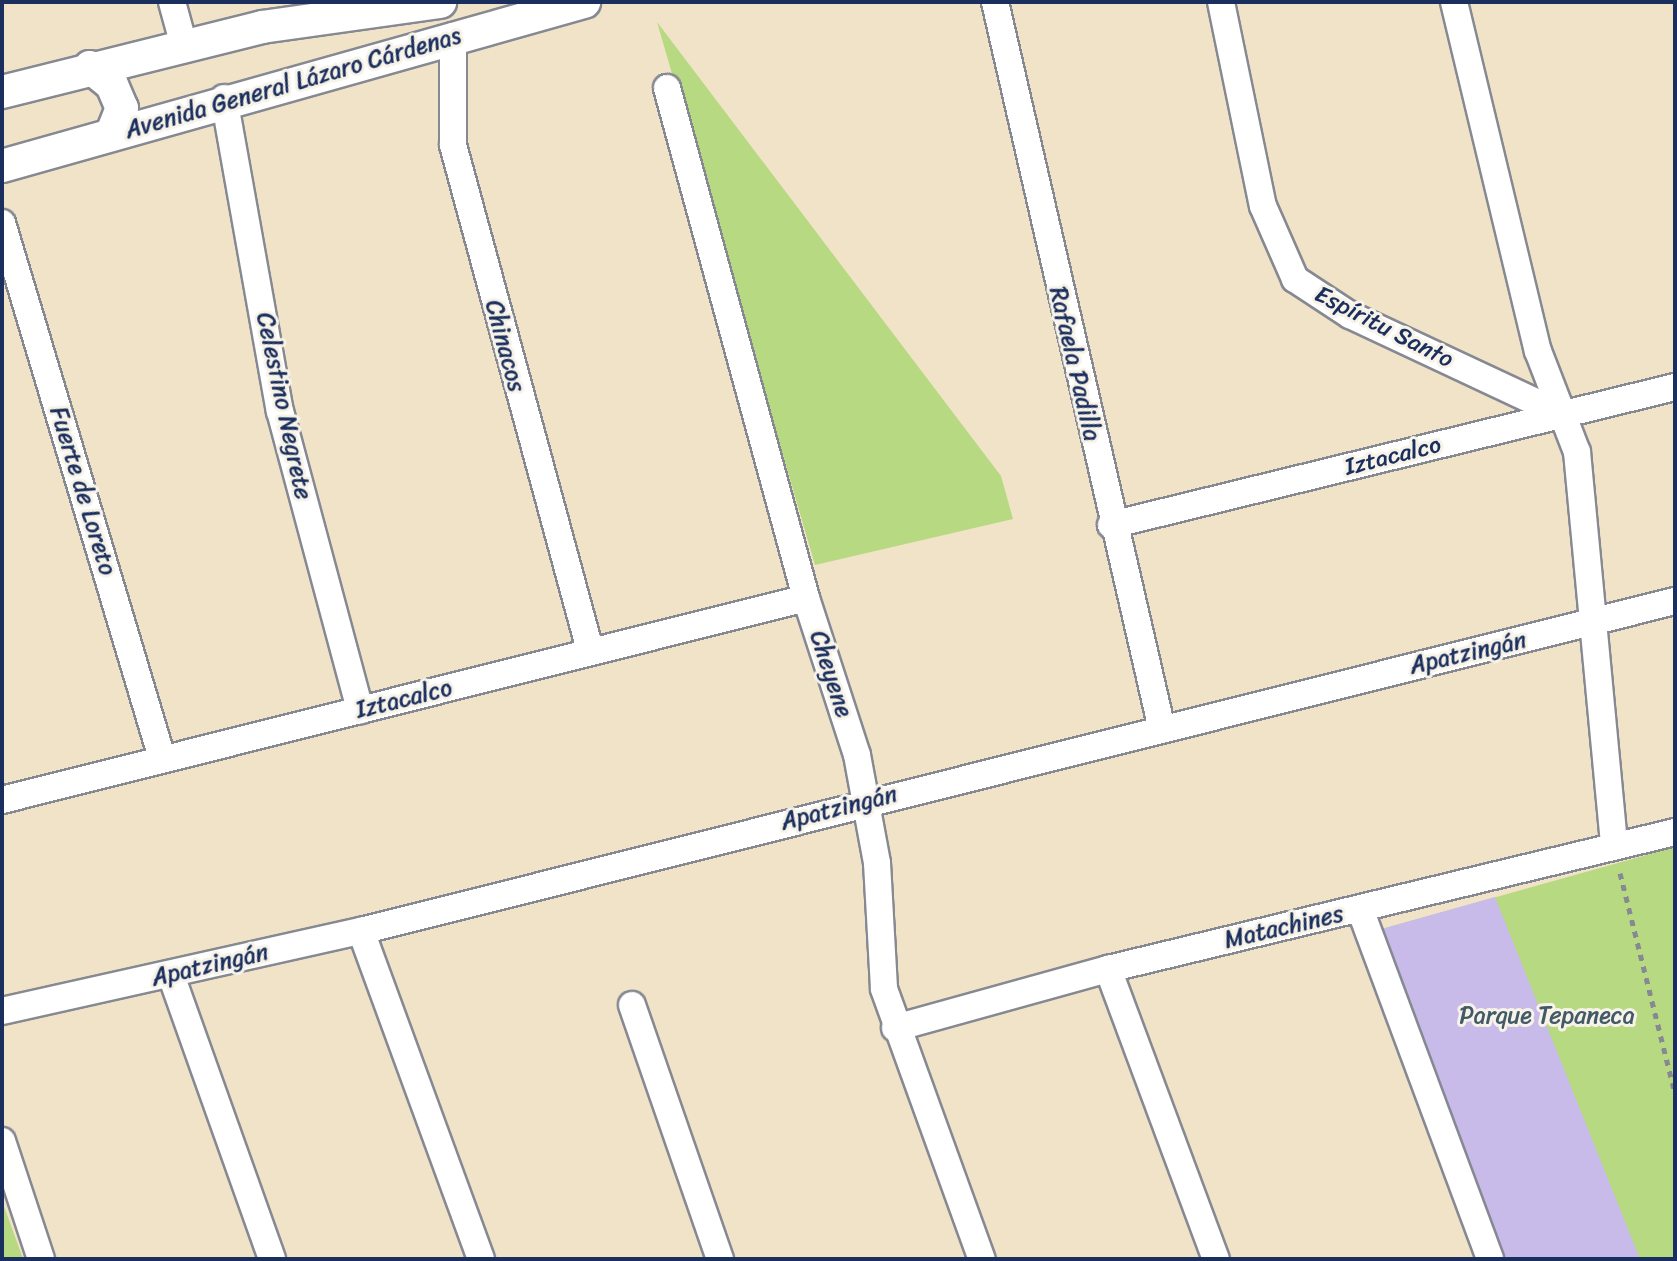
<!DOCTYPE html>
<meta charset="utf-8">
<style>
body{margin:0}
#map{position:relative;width:1677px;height:1261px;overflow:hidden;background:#f1e3c7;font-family:Sriracha,sans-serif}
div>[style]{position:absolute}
.green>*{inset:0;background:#b6d981}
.building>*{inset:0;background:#c8bbea}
.path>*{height:5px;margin-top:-2.5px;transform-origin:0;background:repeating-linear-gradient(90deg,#868992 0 6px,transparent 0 12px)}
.roads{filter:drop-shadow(2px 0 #868992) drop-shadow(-2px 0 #868992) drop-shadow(0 2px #868992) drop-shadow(0 -2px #868992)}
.minor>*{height:26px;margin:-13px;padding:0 13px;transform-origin:13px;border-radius:13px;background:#fff}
.tertiary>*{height:32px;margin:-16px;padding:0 16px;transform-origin:16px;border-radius:16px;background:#fff}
span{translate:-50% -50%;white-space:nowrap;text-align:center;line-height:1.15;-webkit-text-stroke:6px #f7f3e8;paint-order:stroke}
.street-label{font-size:24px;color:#1b2f5e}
.park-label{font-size:24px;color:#425a67}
.frame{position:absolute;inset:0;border:4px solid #1b2f5e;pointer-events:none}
</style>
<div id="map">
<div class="green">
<div style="clip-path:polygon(657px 22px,1001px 476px,1013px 519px,815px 565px)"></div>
<div style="clip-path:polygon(1675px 847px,1675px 1259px,1503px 1259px,1378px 930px)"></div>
<div style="clip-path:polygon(2px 1201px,21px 1253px,23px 1259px,2px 1259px)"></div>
</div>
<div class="building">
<div style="clip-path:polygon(1495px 897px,1640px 1259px,1503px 1259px,1378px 930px)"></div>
</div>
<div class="path">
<div style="left:1620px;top:873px;width:227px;rotate:76deg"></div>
</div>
<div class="roads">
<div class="minor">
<div style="left:172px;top:2px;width:46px;rotate:74.7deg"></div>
<div style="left:995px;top:2px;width:742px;rotate:77.07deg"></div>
<div style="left:1221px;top:2px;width:208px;rotate:78.4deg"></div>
<div style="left:1263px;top:206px;width:80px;rotate:66.3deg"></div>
<div style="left:1295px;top:279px;width:66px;rotate:33.2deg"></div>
<div style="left:1350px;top:315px;width:233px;rotate:25.1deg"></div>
<div style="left:1454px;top:2px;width:359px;rotate:76.5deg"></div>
<div style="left:1538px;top:351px;width:108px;rotate:68.9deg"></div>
<div style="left:1577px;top:452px;width:396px;rotate:84.6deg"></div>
<div style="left:453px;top:36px;width:109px;rotate:90deg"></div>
<div style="left:453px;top:145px;width:523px;rotate:74.82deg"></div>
<div style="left:667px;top:88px;width:529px;rotate:74.75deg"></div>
<div style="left:806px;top:598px;width:165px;rotate:72deg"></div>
<div style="left:857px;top:755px;width:110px;rotate:79.5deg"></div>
<div style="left:877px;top:863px;width:126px;rotate:86.8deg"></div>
<div style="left:884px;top:989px;width:287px;rotate:70.1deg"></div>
<div style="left:224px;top:98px;width:318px;rotate:79.9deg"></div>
<div style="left:280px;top:411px;width:310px;rotate:75deg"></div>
<div style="left:2px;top:223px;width:558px;rotate:73.35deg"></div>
<div style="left:1111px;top:525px;width:581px;rotate:-13.75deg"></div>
<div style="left:2px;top:800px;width:829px;rotate:-14.1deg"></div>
<div style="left:1360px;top:909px;width:373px;rotate:69.6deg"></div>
<div style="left:361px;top:931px;width:349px;rotate:69.9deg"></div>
<div style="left:1108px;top:969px;width:309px;rotate:69.6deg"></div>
<div style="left:171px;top:975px;width:301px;rotate:70.4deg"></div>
<div style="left:632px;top:1005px;width:269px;rotate:70.9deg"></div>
<div style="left:2px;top:1011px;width:368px;rotate:-12.6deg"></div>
<div style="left:361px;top:931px;width:1355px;rotate:-14.1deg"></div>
<div style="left:895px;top:1028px;width:221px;rotate:-15.5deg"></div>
<div style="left:1108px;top:969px;width:583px;rotate:-13.58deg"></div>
<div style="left:2px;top:1141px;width:124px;rotate:71.7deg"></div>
</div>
<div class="tertiary">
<div style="left:90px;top:67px;width:28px;rotate:39deg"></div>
<div style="left:112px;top:85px;width:25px;rotate:67deg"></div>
<div style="left:122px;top:108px;width:29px;rotate:112deg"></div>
<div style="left:2px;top:92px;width:268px;rotate:-14deg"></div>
<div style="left:262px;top:27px;width:180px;rotate:-8deg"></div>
<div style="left:2px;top:166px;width:605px;rotate:-15.74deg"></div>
</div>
</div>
<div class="street-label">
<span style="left:293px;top:83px;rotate:-16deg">Avenida General Lázaro Cárdenas</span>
<span style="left:1384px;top:327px;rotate:27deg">Espíritu Santo</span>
<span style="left:505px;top:346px;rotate:75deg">Chinacos</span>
<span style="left:1075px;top:364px;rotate:77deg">Rafaela Padilla</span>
<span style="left:284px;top:406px;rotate:78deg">Celestino Negrete</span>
<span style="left:1393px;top:456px;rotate:-14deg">Iztacalco</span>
<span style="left:83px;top:491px;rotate:73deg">Fuerte de Loreto</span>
<span style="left:1468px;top:653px;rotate:-13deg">Apatzingán</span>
<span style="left:831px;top:674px;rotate:72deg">Cheyene</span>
<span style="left:404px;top:699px;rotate:-14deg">Iztacalco</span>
<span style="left:839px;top:808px;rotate:-14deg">Apatzingán</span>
<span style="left:1284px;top:927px;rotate:-13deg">Matachines</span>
<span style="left:210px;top:965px;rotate:-13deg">Apatzingán</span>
</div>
<div class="park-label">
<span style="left:1547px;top:1016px">Parque Tepaneca</span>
</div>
<div class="frame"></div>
</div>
